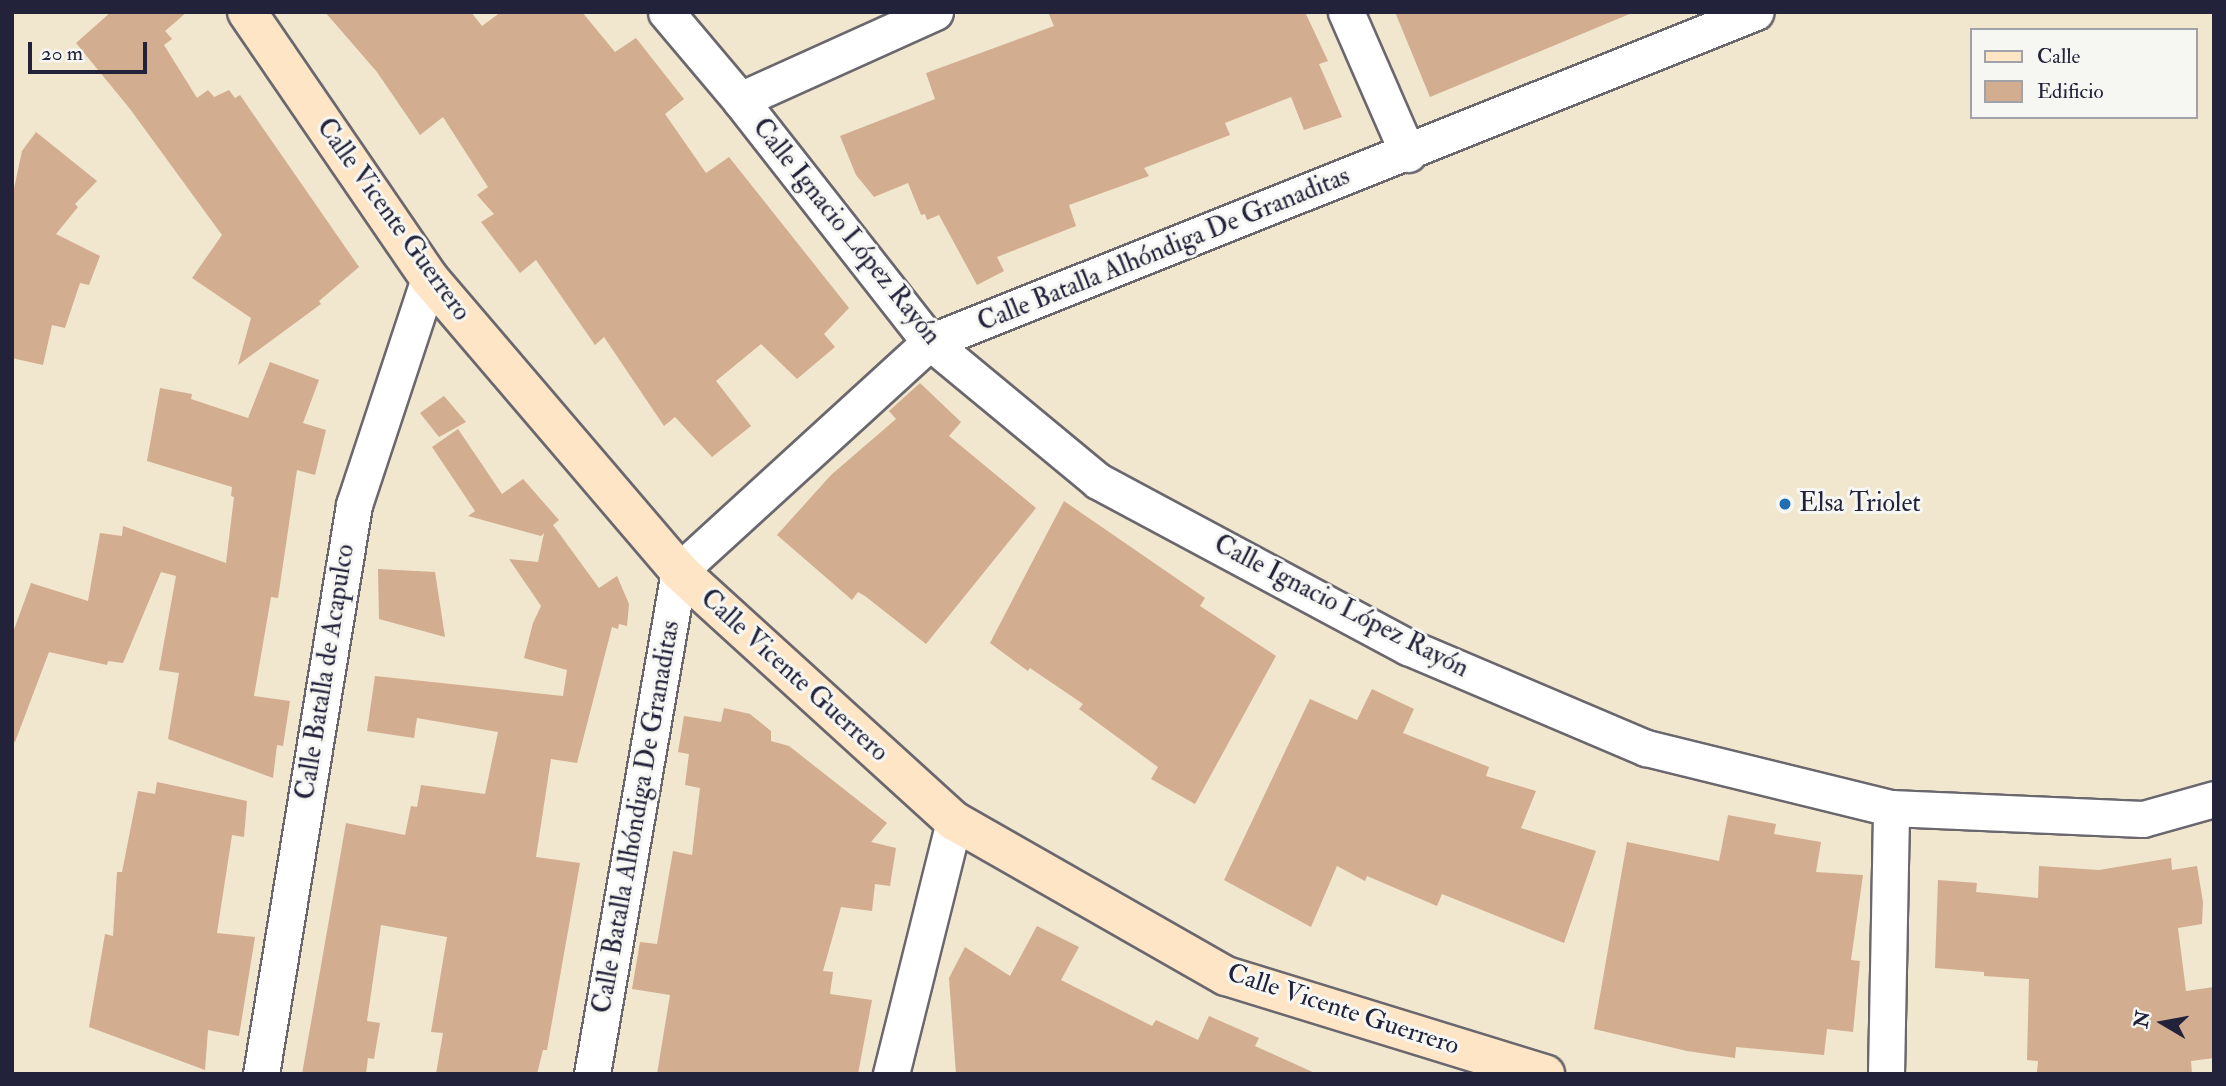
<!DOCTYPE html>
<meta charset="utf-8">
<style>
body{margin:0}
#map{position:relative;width:2226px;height:1086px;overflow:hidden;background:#f1e6ce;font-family:"IM FELL Double Pica",serif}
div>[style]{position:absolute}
.building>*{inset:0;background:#d3ad8f}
.roads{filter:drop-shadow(2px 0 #6a676e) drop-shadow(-2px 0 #6a676e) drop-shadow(0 2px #6a676e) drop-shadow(0 -2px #6a676e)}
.street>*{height:35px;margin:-17.5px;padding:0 17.5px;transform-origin:17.5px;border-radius:17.5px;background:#fff}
.secondary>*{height:38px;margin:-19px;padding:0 19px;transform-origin:19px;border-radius:19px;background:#fee5c5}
.dots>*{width:19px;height:19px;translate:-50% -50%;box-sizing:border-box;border:4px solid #f6f6f2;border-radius:50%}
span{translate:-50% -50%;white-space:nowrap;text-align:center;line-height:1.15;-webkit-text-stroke:6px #f6f6f2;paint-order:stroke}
.street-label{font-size:26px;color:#22223b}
.poi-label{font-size:26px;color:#22223b}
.left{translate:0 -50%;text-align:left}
.frame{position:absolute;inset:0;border:14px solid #22223b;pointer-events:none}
.legend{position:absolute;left:1970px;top:28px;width:228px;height:91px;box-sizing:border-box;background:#f6f6f2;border:2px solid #a1a1a9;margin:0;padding:9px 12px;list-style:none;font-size:21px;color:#22223b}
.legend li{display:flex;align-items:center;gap:14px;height:35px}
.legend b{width:35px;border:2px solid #a1a1a9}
.north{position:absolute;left:2128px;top:988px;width:70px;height:70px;-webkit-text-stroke:5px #f6f6f2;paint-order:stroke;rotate:280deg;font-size:19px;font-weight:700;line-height:28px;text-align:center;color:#22223b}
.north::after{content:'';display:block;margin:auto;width:24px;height:32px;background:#22223b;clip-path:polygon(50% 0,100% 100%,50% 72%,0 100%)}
.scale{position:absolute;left:28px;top:42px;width:119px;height:32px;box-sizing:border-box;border:4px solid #22223b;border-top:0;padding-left:9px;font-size:21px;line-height:24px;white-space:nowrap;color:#22223b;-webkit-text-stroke:5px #f6f6f2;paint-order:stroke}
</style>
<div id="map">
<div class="building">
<div style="clip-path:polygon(111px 12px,187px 12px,165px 31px,172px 39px,164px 45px,197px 98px,208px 90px,214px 97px,229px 90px,235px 98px,240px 95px,359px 267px,319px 301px,321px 304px,238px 365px,251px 318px,192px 278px,222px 235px,130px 109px,76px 43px)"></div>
<div style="clip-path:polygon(325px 12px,471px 12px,482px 26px,501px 12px,582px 12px,615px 52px,636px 38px,684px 99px,665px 114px,706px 173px,729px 157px,849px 308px,824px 334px,835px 347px,797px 379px,761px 344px,716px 381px,751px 426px,712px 457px,675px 417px,664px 426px,604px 337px,595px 345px,536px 260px,520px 273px,481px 222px,494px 214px,477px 195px,488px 187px,443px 117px,420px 135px,377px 72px)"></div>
<div style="clip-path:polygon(1048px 12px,1305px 12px,1328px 61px,1319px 64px,1342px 117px,1304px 130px,1291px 97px,1225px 123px,1230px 135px,1144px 168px,1149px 176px,1069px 205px,1076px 226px,997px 257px,1004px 271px,977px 285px,939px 215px,927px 220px,925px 214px,921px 215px,908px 183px,874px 197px,856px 175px,840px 136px,935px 99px,926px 73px,1054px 26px)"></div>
<div style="clip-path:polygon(1395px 12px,1632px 12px,1632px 13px,1430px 97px)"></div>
<div style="clip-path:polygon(36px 132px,97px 181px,75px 204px,78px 207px,56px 234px,100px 256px,89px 285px,80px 283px,65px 328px,52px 325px,43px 365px,12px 358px,12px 198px,22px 151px)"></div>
<div style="clip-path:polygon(270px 362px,319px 380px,303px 423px,326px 430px,315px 475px,297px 470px,278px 598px,271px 597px,254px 696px,290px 701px,283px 746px,277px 745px,273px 778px,168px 739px,179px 673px,159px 670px,176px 576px,161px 572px,123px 663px,108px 661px,107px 665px,49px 652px,15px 742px,12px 741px,12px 635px,31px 583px,88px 601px,100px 533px,122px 536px,123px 526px,226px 563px,234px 497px,231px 496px,232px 487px,147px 461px,160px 388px,192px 394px,191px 399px,248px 418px)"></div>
<div style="clip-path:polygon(920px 383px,961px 422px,949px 436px,1036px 508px,926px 644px,865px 596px,858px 592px,852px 600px,777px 535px,831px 475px,896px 419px,889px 411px)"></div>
<div style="clip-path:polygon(444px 396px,466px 422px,439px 437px,420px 413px)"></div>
<div style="clip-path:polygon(458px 429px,502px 494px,523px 479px,559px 520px,553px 525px,599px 588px,617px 576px,629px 604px,627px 626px,619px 624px,618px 629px,612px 627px,577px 763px,551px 759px,536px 857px,580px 863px,547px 1050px,543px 1050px,537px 1074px,436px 1074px,443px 1033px,431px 1032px,447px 937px,381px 925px,367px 1021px,380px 1023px,374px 1059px,368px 1058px,366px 1074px,302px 1074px,346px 823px,405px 835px,411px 806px,417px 807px,421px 785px,485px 794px,498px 732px,417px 718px,414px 738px,367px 731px,375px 676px,563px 696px,567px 670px,524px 658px,533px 623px,541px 606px,509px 559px,538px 562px,544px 533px,541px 536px,468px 516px,475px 511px,432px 447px)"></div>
<div style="clip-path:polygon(1064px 501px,1205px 598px,1200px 606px,1276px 656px,1195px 804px,1151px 779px,1158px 767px,1079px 709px,1083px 704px,1030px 668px,1028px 671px,990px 643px)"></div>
<div style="clip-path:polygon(378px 569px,435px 572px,445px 637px,379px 619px)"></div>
<div style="clip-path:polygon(1372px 689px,1414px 709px,1403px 733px,1489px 767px,1486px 776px,1536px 791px,1521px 828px,1596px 851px,1564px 943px,1442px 894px,1437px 906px,1367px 876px,1365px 881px,1337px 866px,1311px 927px,1224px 880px,1310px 699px,1357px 720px)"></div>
<div style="clip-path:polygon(724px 708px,750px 714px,771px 731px,771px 741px,789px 746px,887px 823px,871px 842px,896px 848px,890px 886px,875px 884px,872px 911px,841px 907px,823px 971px,833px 972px,830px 994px,872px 1000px,858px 1074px,657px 1074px,670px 995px,632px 989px,640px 942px,657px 944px,673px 851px,692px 855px,700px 788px,685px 785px,689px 754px,678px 752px,684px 716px,721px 722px)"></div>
<div style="clip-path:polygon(157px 782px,247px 801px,244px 837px,232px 835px,217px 933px,255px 937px,239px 1036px,208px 1030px,205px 1070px,89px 1027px,105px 934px,113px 936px,117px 872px,122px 872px,138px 791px,155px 794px)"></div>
<div style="clip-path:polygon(1728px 815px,1776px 824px,1774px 834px,1821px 842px,1816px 872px,1863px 875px,1851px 960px,1860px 961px,1853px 1032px,1827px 1029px,1824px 1055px,1736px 1047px,1735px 1058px,1687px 1051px,1594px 1029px,1627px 842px,1719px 861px)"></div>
<div style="clip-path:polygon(2171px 858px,2172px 870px,2197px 866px,2203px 902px,2202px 924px,2178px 928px,2186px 991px,2214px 987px,2214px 1058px,2191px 1061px,2192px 1074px,2037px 1072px,2038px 1061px,2027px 1060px,2029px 979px,1984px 976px,1984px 972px,1935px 968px,1938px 880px,1977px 883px,1976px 892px,2038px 898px,2039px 866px,2099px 870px)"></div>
<div style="clip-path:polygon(1037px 926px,1079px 947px,1061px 980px,1152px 1026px,1156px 1020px,1198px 1040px,1209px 1016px,1259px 1038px,1255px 1046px,1317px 1074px,956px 1074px,949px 978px,965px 947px,1010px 976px)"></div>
</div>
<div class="roads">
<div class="street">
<div style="left:666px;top:12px;width:115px;rotate:49.9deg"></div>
<div style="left:740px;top:100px;width:308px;rotate:51.9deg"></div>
<div style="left:930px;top:342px;width:218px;rotate:39.6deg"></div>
<div style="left:1098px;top:481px;width:352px;rotate:28.2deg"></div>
<div style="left:1408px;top:647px;width:259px;rotate:23deg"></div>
<div style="left:1646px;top:748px;width:252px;rotate:13.8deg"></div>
<div style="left:1891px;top:808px;width:252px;rotate:2.5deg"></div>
<div style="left:2143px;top:819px;width:74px;rotate:-15.7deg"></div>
<div style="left:1346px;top:12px;width:155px;rotate:66.4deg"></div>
<div style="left:740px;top:100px;width:214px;rotate:-24.3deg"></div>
<div style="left:261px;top:1074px;width:577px;rotate:-80.72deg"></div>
<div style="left:354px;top:505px;width:239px;rotate:-71.7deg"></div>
<div style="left:592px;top:1074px;width:510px;rotate:-80.19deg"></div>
<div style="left:679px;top:571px;width:340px;rotate:-42.4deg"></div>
<div style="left:930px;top:342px;width:889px;rotate:-21.78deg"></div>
<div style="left:891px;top:1074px;width:261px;rotate:-76deg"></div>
<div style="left:1886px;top:1074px;width:266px;rotate:-88.9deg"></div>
</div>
<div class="secondary">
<div style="left:247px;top:12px;width:322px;rotate:55.6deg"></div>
<div style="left:429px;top:278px;width:385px;rotate:49.5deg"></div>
<div style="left:679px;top:571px;width:372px;rotate:42.3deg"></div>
<div style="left:954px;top:821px;width:313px;rotate:29.7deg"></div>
<div style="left:1226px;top:976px;width:334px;rotate:17.1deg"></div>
</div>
</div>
<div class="dots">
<div style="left:1785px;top:504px;background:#1f6fb2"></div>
</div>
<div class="street-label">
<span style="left:393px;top:220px;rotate:54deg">Calle Vicente Guerrero</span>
<span style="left:846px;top:232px;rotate:51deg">Calle Ignacio López Rayón</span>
<span style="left:1164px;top:250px;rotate:-22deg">Calle Batalla Alhóndiga De Granaditas</span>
<span style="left:1341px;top:607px;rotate:27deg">Calle Ignacio López Rayón</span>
<span style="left:326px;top:672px;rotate:-81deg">Calle Batalla de Acapulco</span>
<span style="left:794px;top:676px;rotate:42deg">Calle Vicente Guerrero</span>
<span style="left:637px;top:817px;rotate:-80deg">Calle Batalla Alhóndiga De Granaditas</span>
<span style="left:1343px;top:1010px;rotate:18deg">Calle Vicente Guerrero</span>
</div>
<div class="poi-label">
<span class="left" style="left:1799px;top:504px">Elsa Triolet</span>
</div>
<div class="frame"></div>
<ul class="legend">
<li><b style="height:9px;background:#fee5c5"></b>Calle</li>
<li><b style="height:19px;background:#d3ad8f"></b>Edificio</li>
</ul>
<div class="north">N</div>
<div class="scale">20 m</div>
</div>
